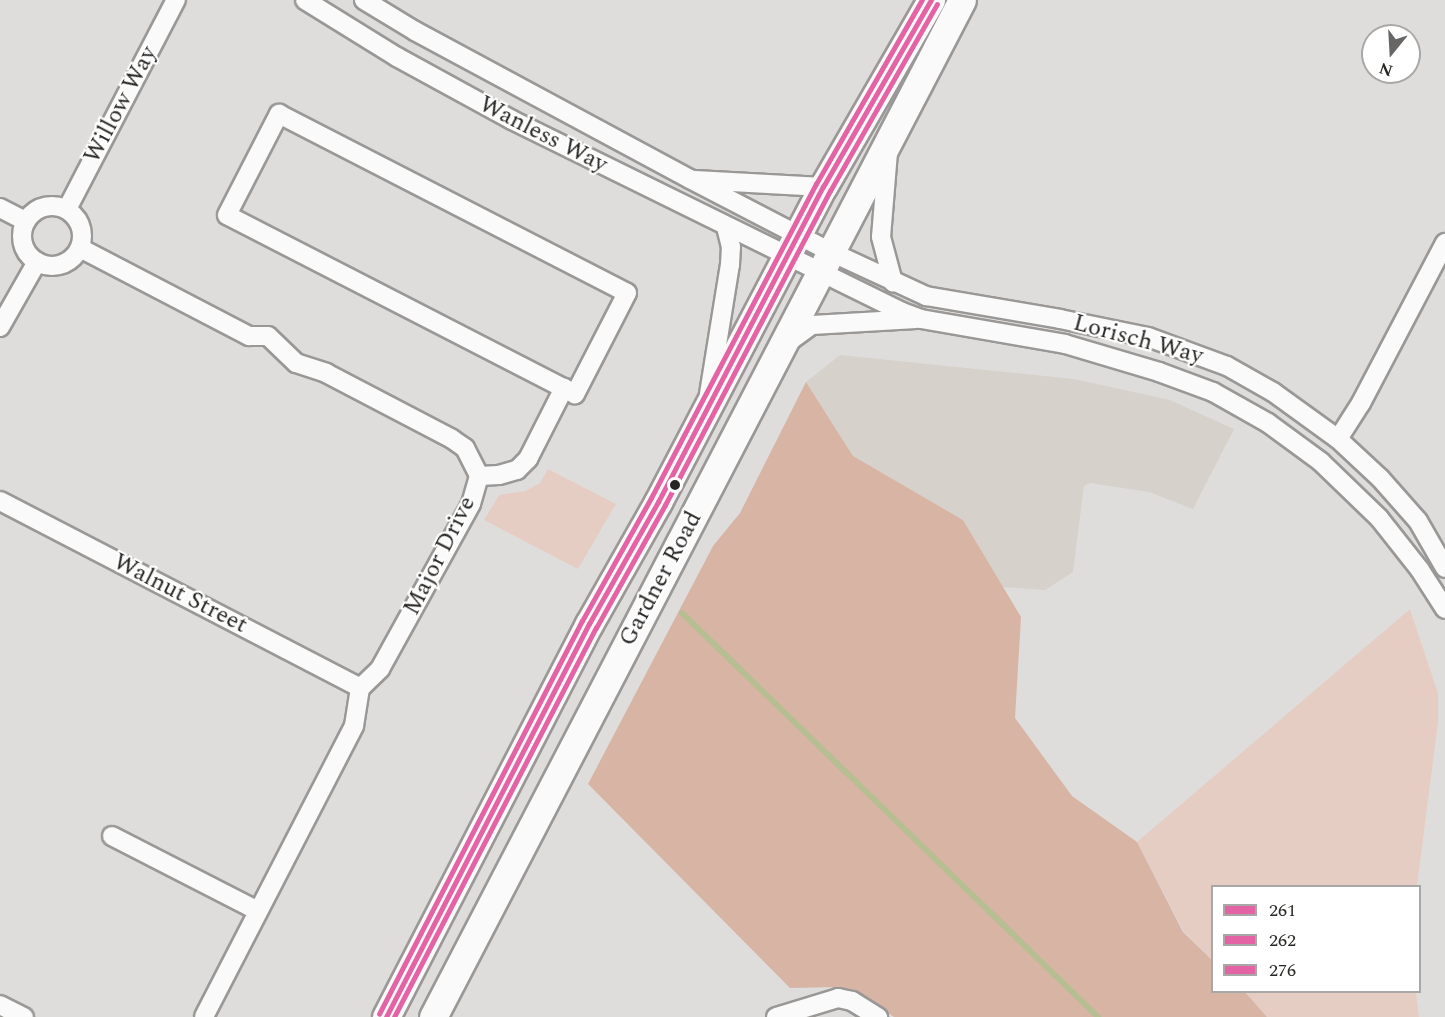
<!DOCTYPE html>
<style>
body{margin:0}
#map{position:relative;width:1445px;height:1017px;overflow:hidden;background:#dfdddb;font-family:Spectral,serif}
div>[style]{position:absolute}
.built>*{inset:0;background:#d6d1ca}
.green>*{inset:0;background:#e6cdc3}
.forest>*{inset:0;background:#d8b4a5}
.stream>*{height:6px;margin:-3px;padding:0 3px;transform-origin:3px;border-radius:3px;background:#b7be92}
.roads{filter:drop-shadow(2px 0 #9a9896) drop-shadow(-2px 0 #9a9896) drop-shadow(0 2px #9a9896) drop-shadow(0 -2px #9a9896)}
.street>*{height:18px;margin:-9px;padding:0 9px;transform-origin:9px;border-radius:9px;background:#fafafa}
.street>.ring{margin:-9px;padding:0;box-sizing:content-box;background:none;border:18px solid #fafafa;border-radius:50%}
.secondary>*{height:27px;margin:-13.5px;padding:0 13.5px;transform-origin:13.5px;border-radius:13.5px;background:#fafafa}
.bus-1>*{height:4.5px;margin:-2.25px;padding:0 2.25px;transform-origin:2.25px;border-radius:2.25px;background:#e463a4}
.bus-2>*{height:4.5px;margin:-2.25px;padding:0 2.25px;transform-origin:2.25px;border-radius:2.25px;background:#e463a4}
.bus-3>*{height:4.5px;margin:-2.25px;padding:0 2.25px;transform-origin:2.25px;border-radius:2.25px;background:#e463a4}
.dots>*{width:16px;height:16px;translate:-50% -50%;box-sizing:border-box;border:3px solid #fff;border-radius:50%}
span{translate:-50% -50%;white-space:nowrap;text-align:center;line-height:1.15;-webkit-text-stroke:4.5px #fff;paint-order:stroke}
.street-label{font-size:24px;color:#272624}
.legend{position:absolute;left:1211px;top:885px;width:210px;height:108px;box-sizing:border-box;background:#fff;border:2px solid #a9a8a7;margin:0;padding:8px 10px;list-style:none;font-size:18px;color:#272624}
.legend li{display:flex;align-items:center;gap:12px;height:30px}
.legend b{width:30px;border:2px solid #a9a8a7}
.north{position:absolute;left:1361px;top:24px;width:60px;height:60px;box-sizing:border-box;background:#fff;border:2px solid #a9a8a7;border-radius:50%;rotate:198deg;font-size:16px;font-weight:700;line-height:24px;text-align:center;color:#272624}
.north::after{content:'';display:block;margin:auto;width:21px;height:27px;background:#676664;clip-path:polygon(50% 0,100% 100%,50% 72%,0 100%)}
</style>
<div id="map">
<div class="built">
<div style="clip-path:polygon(840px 355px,1074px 379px,1170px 400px,1234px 429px,1193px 509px,1149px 492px,1090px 483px,1084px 486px,1073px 572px,1045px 590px,1002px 587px,963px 520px,853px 456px,806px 382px)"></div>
</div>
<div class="green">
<div style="clip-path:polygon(548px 469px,616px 504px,578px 569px,484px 520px,499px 495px,525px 491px,540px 483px)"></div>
<div style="clip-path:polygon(1410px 609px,1438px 693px,1438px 722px,1417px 886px,1212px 886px,1212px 960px,1184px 932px,1137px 842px)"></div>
<div style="clip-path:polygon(1245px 992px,1416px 992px,1419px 1017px,1267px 1017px)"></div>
</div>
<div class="forest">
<div style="clip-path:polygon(806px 382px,853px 456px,963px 520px,1021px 617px,1015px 718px,1072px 796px,1137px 842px,1183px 932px,1212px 960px,1212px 992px,1245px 992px,1267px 1017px,894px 1017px,854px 990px,840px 987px,790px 988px,588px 784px,713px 546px,740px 513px)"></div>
</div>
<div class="stream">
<div style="left:682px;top:613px;width:580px;rotate:44.16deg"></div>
</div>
<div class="roads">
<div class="street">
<div style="left:305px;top:0;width:108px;rotate:31.8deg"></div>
<div style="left:397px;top:57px;width:131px;rotate:28.7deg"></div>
<div style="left:512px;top:120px;width:435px;rotate:26.2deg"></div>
<div style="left:902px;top:312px;width:20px;rotate:20deg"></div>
<div style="left:921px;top:319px;width:146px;rotate:9.8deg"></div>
<div style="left:1065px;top:344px;width:98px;rotate:16.6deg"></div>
<div style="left:1159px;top:372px;width:58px;rotate:20.3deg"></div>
<div style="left:1213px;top:392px;width:63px;rotate:29.4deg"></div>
<div style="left:1268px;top:423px;width:66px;rotate:36.3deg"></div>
<div style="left:1321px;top:462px;width:81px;rotate:44deg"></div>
<div style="left:1379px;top:518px;width:66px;rotate:51.7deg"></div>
<div style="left:1420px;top:570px;width:46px;rotate:57.3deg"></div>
<div style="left:364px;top:0;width:60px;rotate:31.3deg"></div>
<div style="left:415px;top:31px;width:312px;rotate:28.3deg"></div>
<div style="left:690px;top:179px;width:159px;rotate:27.4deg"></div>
<div style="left:831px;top:252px;width:105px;rotate:24.9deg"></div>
<div style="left:926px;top:296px;width:136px;rotate:9.7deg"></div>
<div style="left:1060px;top:319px;width:90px;rotate:11.6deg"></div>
<div style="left:1148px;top:337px;width:84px;rotate:20.2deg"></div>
<div style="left:1227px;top:366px;width:53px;rotate:29.5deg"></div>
<div style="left:1273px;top:392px;width:80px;rotate:35.9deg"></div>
<div style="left:1338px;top:439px;width:57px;rotate:42.9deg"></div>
<div style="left:1380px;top:478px;width:57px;rotate:48.5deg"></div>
<div style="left:1418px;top:521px;width:54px;rotate:60.1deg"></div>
<div style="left:279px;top:114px;width:391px;rotate:27.2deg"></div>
<div style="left:627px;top:293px;width:114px;rotate:117.2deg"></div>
<div style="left:575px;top:394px;width:391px;rotate:-152.8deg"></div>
<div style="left:227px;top:215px;width:114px;rotate:-62.8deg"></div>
<div style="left:888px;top:152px;width:85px;rotate:94.7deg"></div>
<div style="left:881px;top:237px;width:47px;rotate:75.1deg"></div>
<div style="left:695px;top:180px;width:128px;rotate:3.1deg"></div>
<div class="ring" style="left:22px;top:206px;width:42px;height:42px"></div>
<div style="left:0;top:208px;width:29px;rotate:27deg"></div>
<div style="left:67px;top:209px;width:236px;rotate:-62.5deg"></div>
<div style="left:80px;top:248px;width:191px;rotate:27.5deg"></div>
<div style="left:249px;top:336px;width:19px"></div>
<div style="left:268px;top:336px;width:39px;rotate:44deg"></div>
<div style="left:296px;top:363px;width:32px;rotate:18deg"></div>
<div style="left:326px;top:373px;width:142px;rotate:27.6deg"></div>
<div style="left:452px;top:439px;width:16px;rotate:35deg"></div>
<div style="left:465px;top:448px;width:31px;rotate:63deg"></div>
<div style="left:479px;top:476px;width:29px;rotate:106deg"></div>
<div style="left:471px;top:504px;width:188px;rotate:118.9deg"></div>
<div style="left:380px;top:669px;width:28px;rotate:136deg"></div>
<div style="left:360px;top:688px;width:38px;rotate:99deg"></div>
<div style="left:354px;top:726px;width:327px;rotate:117.3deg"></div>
<div style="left:0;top:327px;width:75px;rotate:-60.4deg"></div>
<div style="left:787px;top:343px;width:31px;rotate:-36deg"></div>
<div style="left:812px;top:325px;width:104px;rotate:-3.3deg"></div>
<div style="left:709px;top:394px;width:131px;rotate:-80.8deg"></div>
<div style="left:730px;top:265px;width:18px;rotate:-87deg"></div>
<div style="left:731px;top:247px;width:21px;rotate:-104deg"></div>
<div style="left:1338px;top:439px;width:43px;rotate:-57.4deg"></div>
<div style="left:1361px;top:403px;width:181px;rotate:-62.3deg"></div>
<div style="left:479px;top:476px;width:20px;rotate:-3deg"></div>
<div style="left:499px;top:475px;width:19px;rotate:-16deg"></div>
<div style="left:517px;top:470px;width:16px;rotate:-45deg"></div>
<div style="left:528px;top:459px;width:80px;rotate:-63.1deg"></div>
<div style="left:0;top:501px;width:406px;rotate:27.4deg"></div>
<div style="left:112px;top:836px;width:164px;rotate:27.2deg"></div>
<div style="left:0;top:1005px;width:27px;rotate:27deg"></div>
<div style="left:776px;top:1017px;width:65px;rotate:-17deg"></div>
<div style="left:838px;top:998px;width:14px;rotate:12deg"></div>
<div style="left:852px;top:1001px;width:31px;rotate:32deg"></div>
</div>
<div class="secondary">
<div style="left:386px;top:1017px;width:442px;rotate:-62.7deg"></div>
<div style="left:589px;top:624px;width:140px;rotate:-60.5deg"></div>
<div style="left:658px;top:502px;width:356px;rotate:-62.4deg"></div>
<div style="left:823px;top:187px;width:216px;rotate:-60deg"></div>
<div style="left:433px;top:1017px;width:1146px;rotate:-62.52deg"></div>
</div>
</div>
<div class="bus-1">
<div style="left:386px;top:1017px;width:442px;rotate:-62.7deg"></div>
<div style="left:589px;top:624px;width:140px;rotate:-60.5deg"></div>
<div style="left:658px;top:502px;width:356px;rotate:-62.4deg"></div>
<div style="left:823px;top:187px;width:216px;rotate:-60deg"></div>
</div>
<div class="bus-2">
<div style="left:394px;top:1017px;width:438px;rotate:-62.6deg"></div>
<div style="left:596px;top:628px;width:141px;rotate:-60.7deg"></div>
<div style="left:665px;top:505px;width:355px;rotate:-62.3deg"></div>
<div style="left:830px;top:191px;width:215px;rotate:-60.2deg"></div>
</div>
<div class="bus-3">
<div style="left:379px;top:1014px;width:442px;rotate:-62.7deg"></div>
<div style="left:582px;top:621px;width:141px;rotate:-60.7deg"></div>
<div style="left:651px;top:498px;width:355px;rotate:-62.3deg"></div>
<div style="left:816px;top:184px;width:212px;rotate:-60.1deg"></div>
</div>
<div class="dots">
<div style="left:675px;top:485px;background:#272624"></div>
</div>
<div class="street-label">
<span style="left:121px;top:105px;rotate:-62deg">Willow Way</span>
<span style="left:543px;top:135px;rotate:27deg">Wanless Way</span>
<span style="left:1138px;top:340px;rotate:15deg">Lorisch Way</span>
<span style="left:440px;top:556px;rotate:-63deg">Major Drive</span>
<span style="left:661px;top:579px;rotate:-62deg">Gardner Road</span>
<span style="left:180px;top:594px;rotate:27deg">Walnut Street</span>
</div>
<ul class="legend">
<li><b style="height:8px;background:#e463a4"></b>261</li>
<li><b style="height:8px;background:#e463a4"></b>262</li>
<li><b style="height:8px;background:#e463a4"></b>276</li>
</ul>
<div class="north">N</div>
</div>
